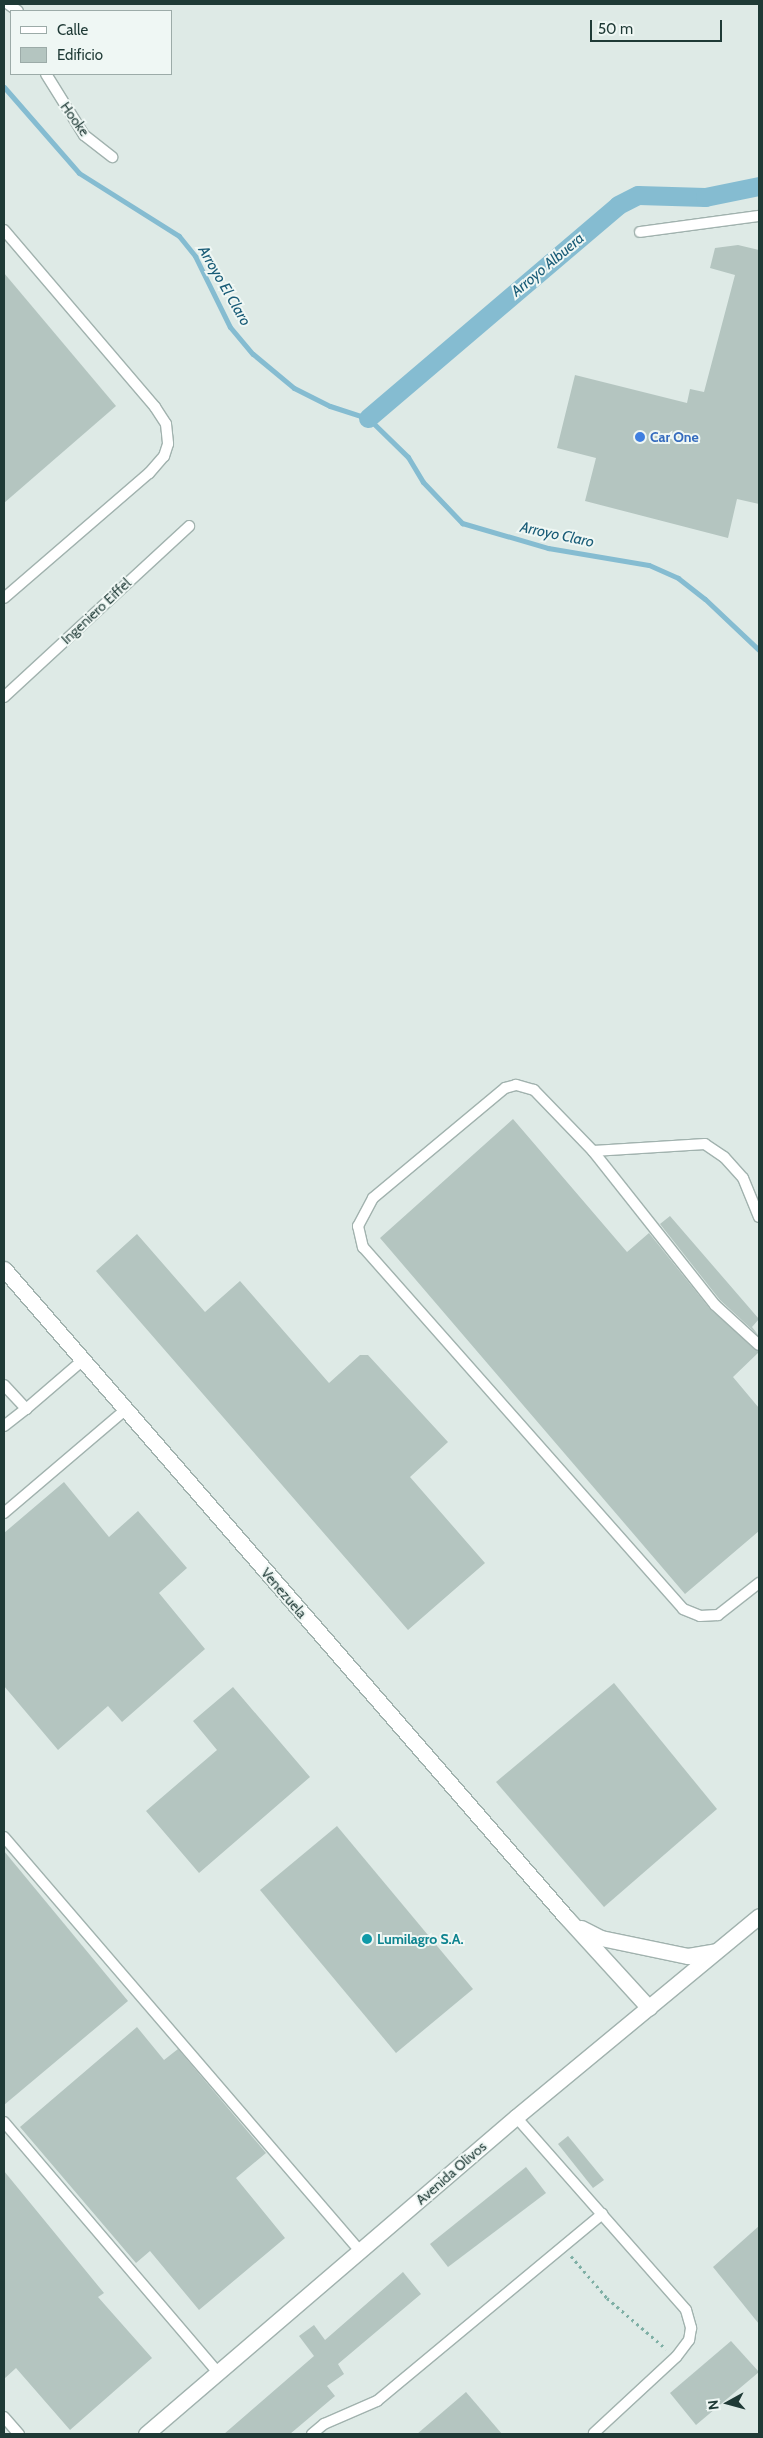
<!DOCTYPE html>
<style>
body{margin:0}
#map{position:relative;width:763px;height:2438px;overflow:hidden;background:#deeae6;font-family:Cabin,sans-serif}
div>[style]{position:absolute}
.stream>*{height:5px;margin:-2.5px;padding:0 2.5px;transform-origin:2.5px;border-radius:2.5px;background:#85bcd1}
.canal>*{height:19px;margin:-9.5px;padding:0 9.5px;transform-origin:9.5px;border-radius:9.5px;background:#85bcd1}
.building>*{inset:0;background:#b4c5c0}
.path>*{height:3px;margin-top:-1.5px;transform-origin:0;background:repeating-linear-gradient(90deg,#7eafa5 0 2.5px,transparent 0 6.5px)}
.roads{filter:drop-shadow(1px 0 #a1b2ae) drop-shadow(-1px 0 #a1b2ae) drop-shadow(0 1px #a1b2ae) drop-shadow(0 -1px #a1b2ae)}
.lane>*{height:10px;margin:-5px;padding:0 5px;transform-origin:5px;border-radius:5px;background:#fff}
.secondary>*{height:15px;margin:-7.5px;padding:0 7.5px;transform-origin:7.5px;border-radius:7.5px;background:#fff}
.dots>*{width:14px;height:14px;translate:-50% -50%;box-sizing:border-box;border:2px solid #eff7f4;border-radius:50%}
span{translate:-50% -50%;white-space:nowrap;text-align:center;line-height:1.15;-webkit-text-stroke:4px #eff7f4;paint-order:stroke}
.street-label{font-size:14px;color:#1f3a36}
.shop-label{font-size:14px;color:#366cbe;font-weight:700}
.left{translate:0 -50%;text-align:left}
.culture-label{font-size:14px;color:#0d838f;font-weight:700}
.water-label{font-size:15px;color:#195c77;font-style:italic}
.frame{position:absolute;inset:0;border:5px solid #1f3a36;pointer-events:none}
.legend{position:absolute;left:10px;top:10px;width:162px;height:65px;box-sizing:border-box;background:#eff7f4;border:1px solid #9caba8;margin:0;padding:6px 9px;list-style:none;font-size:15px;color:#1f3a36}
.legend li{display:flex;align-items:center;gap:10px;height:25px}
.legend b{width:25px;border:1px solid #9caba8}
.north{position:absolute;left:703px;top:2378px;width:50px;height:50px;-webkit-text-stroke:4px #eff7f4;paint-order:stroke;rotate:263deg;font-size:14px;font-weight:700;line-height:20px;text-align:center;color:#1f3a36}
.north::after{content:'';display:block;margin:auto;width:18px;height:22px;background:#1f3a36;clip-path:polygon(50% 0,100% 100%,50% 72%,0 100%)}
.scale{position:absolute;left:590px;top:20px;width:132px;height:22px;box-sizing:border-box;border:2px solid #1f3a36;border-top:0;padding-left:6px;font-size:15px;line-height:18px;white-space:nowrap;color:#1f3a36;-webkit-text-stroke:4px #eff7f4;paint-order:stroke}
</style>
<div id="map">
<div class="stream">
<div style="left:4px;top:87px;width:114px;rotate:48.9deg"></div>
<div style="left:79px;top:173px;width:118px;rotate:32.2deg"></div>
<div style="left:179px;top:236px;width:26px;rotate:51deg"></div>
<div style="left:195px;top:256px;width:79px;rotate:63.8deg"></div>
<div style="left:230px;top:327px;width:35px;rotate:50deg"></div>
<div style="left:253px;top:354px;width:53px;rotate:39.7deg"></div>
<div style="left:294px;top:388px;width:40px;rotate:26.6deg"></div>
<div style="left:330px;top:406px;width:40px;rotate:18deg"></div>
<div style="left:368px;top:418px;width:56px;rotate:44.3deg"></div>
<div style="left:408px;top:457px;width:29px;rotate:59deg"></div>
<div style="left:423px;top:482px;width:57px;rotate:46.4deg"></div>
<div style="left:462px;top:523px;width:90px;rotate:16.2deg"></div>
<div style="left:548px;top:548px;width:102px;rotate:9.6deg"></div>
<div style="left:649px;top:565px;width:32px;rotate:24deg"></div>
<div style="left:678px;top:578px;width:34px;rotate:38deg"></div>
<div style="left:705px;top:599px;width:74px;rotate:43.4deg"></div>
</div>
<div class="canal">
<div style="left:368px;top:418px;width:328px;rotate:-40.4deg"></div>
<div style="left:618px;top:205px;width:22px;rotate:-27deg"></div>
<div style="left:638px;top:195px;width:67px;rotate:1.7deg"></div>
<div style="left:705px;top:197px;width:55px;rotate:-11.5deg"></div>
</div>
<div class="building">
<div style="clip-path:polygon(738px 245px,759px 250px,759px 504px,737px 499px,728px 538px,585px 501px,596px 458px,557px 448px,575px 375px,687px 403px,690px 389px,704px 392px,735px 275px,710px 268px,715px 248px)"></div>
<div style="clip-path:polygon(4px 273px,116px 406px,4px 503px)"></div>
<div style="clip-path:polygon(513px 1119px,627px 1252px,649px 1233px,710px 1309px,759px 1352px,733px 1377px,759px 1408px,759px 1531px,685px 1594px,380px 1238px)"></div>
<div style="clip-path:polygon(670px 1216px,759px 1319px,752px 1327px,759px 1336px,720px 1300px,660px 1224px)"></div>
<div style="clip-path:polygon(137px 1234px,205px 1312px,240px 1281px,329px 1383px,360px 1355px,368px 1355px,448px 1442px,410px 1477px,485px 1563px,408px 1630px,96px 1271px)"></div>
<div style="clip-path:polygon(64px 1482px,109px 1537px,138px 1511px,187px 1568px,159px 1593px,205px 1649px,122px 1722px,108px 1706px,58px 1750px,4px 1686px,4px 1533px)"></div>
<div style="clip-path:polygon(614px 1683px,717px 1809px,604px 1907px,496px 1782px)"></div>
<div style="clip-path:polygon(233px 1687px,310px 1777px,199px 1873px,146px 1811px,217px 1750px,193px 1721px)"></div>
<div style="clip-path:polygon(337px 1826px,473px 1989px,396px 2053px,260px 1890px)"></div>
<div style="clip-path:polygon(4px 1851px,128px 2001px,4px 2105px)"></div>
<div style="clip-path:polygon(137px 2027px,164px 2060px,178px 2049px,266px 2153px,236px 2178px,285px 2238px,199px 2310px,150px 2251px,136px 2263px,20px 2127px)"></div>
<div style="clip-path:polygon(568px 2136px,604px 2180px,593px 2188px,558px 2144px)"></div>
<div style="clip-path:polygon(526px 2167px,546px 2193px,448px 2267px,430px 2244px)"></div>
<div style="clip-path:polygon(4px 2171px,104px 2293px,98px 2297px,152px 2358px,70px 2430px,16px 2368px,4px 2379px)"></div>
<div style="clip-path:polygon(759px 2226px,759px 2324px,713px 2267px)"></div>
<div style="clip-path:polygon(403px 2272px,421px 2294px,338px 2364px,344px 2374px,327px 2386px,335px 2396px,290px 2434px,224px 2434px,314px 2356px,299px 2336px,314px 2325px,325px 2340px)"></div>
<div style="clip-path:polygon(731px 2341px,759px 2372px,696px 2425px,670px 2393px)"></div>
<div style="clip-path:polygon(466px 2392px,502px 2434px,417px 2434px)"></div>
</div>
<div class="path">
<div style="left:571px;top:2256px;width:55px;rotate:49.4deg"></div>
<div style="left:607px;top:2298px;width:78px;rotate:40.8deg"></div>
</div>
<div class="roads">
<div class="lane">
<div style="left:8px;top:4px;width:12px;rotate:35deg"></div>
<div style="left:46px;top:74px;width:72px;rotate:58.1deg"></div>
<div style="left:84px;top:135px;width:36px;rotate:38deg"></div>
<div style="left:4px;top:230px;width:233px;rotate:49.5deg"></div>
<div style="left:155px;top:407px;width:20px;rotate:57deg"></div>
<div style="left:166px;top:424px;width:20px;rotate:84deg"></div>
<div style="left:168px;top:444px;width:13px;rotate:108deg"></div>
<div style="left:164px;top:456px;width:23px;rotate:131deg"></div>
<div style="left:149px;top:473px;width:191px;rotate:139.2deg"></div>
<div style="left:640px;top:232px;width:120px;rotate:-7.7deg"></div>
<div style="left:4px;top:697px;width:252px;rotate:-42.7deg"></div>
<div style="left:593px;top:1151px;width:196px;rotate:51.6deg"></div>
<div style="left:715px;top:1305px;width:59px;rotate:42.3deg"></div>
<div style="left:759px;top:1217px;width:42px;rotate:-112.3deg"></div>
<div style="left:743px;top:1178px;width:28px;rotate:-132deg"></div>
<div style="left:724px;top:1157px;width:23px;rotate:-146deg"></div>
<div style="left:705px;top:1144px;width:112px;rotate:176.4deg"></div>
<div style="left:593px;top:1151px;width:85px;rotate:-134deg"></div>
<div style="left:534px;top:1090px;width:19px;rotate:-164deg"></div>
<div style="left:516px;top:1085px;width:11px;rotate:165deg"></div>
<div style="left:505px;top:1088px;width:172px;rotate:140.2deg"></div>
<div style="left:373px;top:1198px;width:32px;rotate:118deg"></div>
<div style="left:358px;top:1226px;width:22px;rotate:77deg"></div>
<div style="left:363px;top:1247px;width:483px;rotate:48.5deg"></div>
<div style="left:683px;top:1609px;width:18px;rotate:22deg"></div>
<div style="left:700px;top:1616px;width:18px;rotate:-3deg"></div>
<div style="left:718px;top:1615px;width:52px;rotate:-38deg"></div>
<div style="left:4px;top:1385px;width:33px;rotate:47deg"></div>
<div style="left:26px;top:1409px;width:75px;rotate:-40.7deg"></div>
<div style="left:4px;top:1426px;width:28px;rotate:-38deg"></div>
<div style="left:4px;top:1513px;width:159px;rotate:-40.4deg"></div>
<div style="left:4px;top:1837px;width:546px;rotate:49.31deg"></div>
<div style="left:516px;top:2117px;width:257px;rotate:48.6deg"></div>
<div style="left:686px;top:2310px;width:19px;rotate:74deg"></div>
<div style="left:691px;top:2328px;width:12px;rotate:99deg"></div>
<div style="left:689px;top:2340px;width:21px;rotate:127deg"></div>
<div style="left:676px;top:2357px;width:112px;rotate:137.2deg"></div>
<div style="left:4px;top:2122px;width:330px;rotate:49.5deg"></div>
<div style="left:4px;top:2417px;width:23px;rotate:49deg"></div>
<div style="left:312px;top:2434px;width:16px;rotate:-40deg"></div>
<div style="left:324px;top:2424px;width:58px;rotate:-23.5deg"></div>
<div style="left:377px;top:2401px;width:293px;rotate:-39.7deg"></div>
</div>
<div class="secondary">
<div style="left:4px;top:1269px;width:858px;rotate:49.07deg"></div>
<div style="left:566px;top:1917px;width:123px;rotate:47.6deg"></div>
<div style="left:581px;top:1928px;width:22px;rotate:27deg"></div>
<div style="left:601px;top:1938px;width:89px;rotate:11.7deg"></div>
<div style="left:688px;top:1956px;width:27px;rotate:-10deg"></div>
<div style="left:146px;top:2434px;width:487px;rotate:-40.6deg"></div>
<div style="left:516px;top:2117px;width:315px;rotate:-39.6deg"></div>
</div>
</div>
<div class="dots">
<div style="left:640px;top:437px;background:#3f7fe0"></div>
<div style="left:367px;top:1939px;background:#0f9aa8"></div>
</div>
<div class="street-label">
<span style="left:75px;top:119px;rotate:54deg">Hooke</span>
<span style="left:96px;top:611px;rotate:-43deg">Ingeniero Eiffel</span>
<span style="left:284px;top:1593px;rotate:49deg">Venezuela</span>
<span style="left:451px;top:2173px;rotate:-41deg">Avenida Olivos</span>
</div>
<div class="shop-label">
<span class="left" style="left:650px;top:437px">Car One</span>
</div>
<div class="culture-label">
<span class="left" style="left:377px;top:1939px">Lumilagro S.A.</span>
</div>
<div class="water-label">
<span style="left:548px;top:265px;rotate:-40deg">Arroyo Albuera</span>
<span style="left:224px;top:286px;rotate:60deg">Arroyo El Claro</span>
<span style="left:557px;top:535px;rotate:12deg">Arroyo Claro</span>
</div>
<div class="frame"></div>
<ul class="legend">
<li><b style="height:6px;background:#fff"></b>Calle</li>
<li><b style="height:14px;background:#b4c5c0"></b>Edificio</li>
</ul>
<div class="north">N</div>
<div class="scale">50 m</div>
</div>
